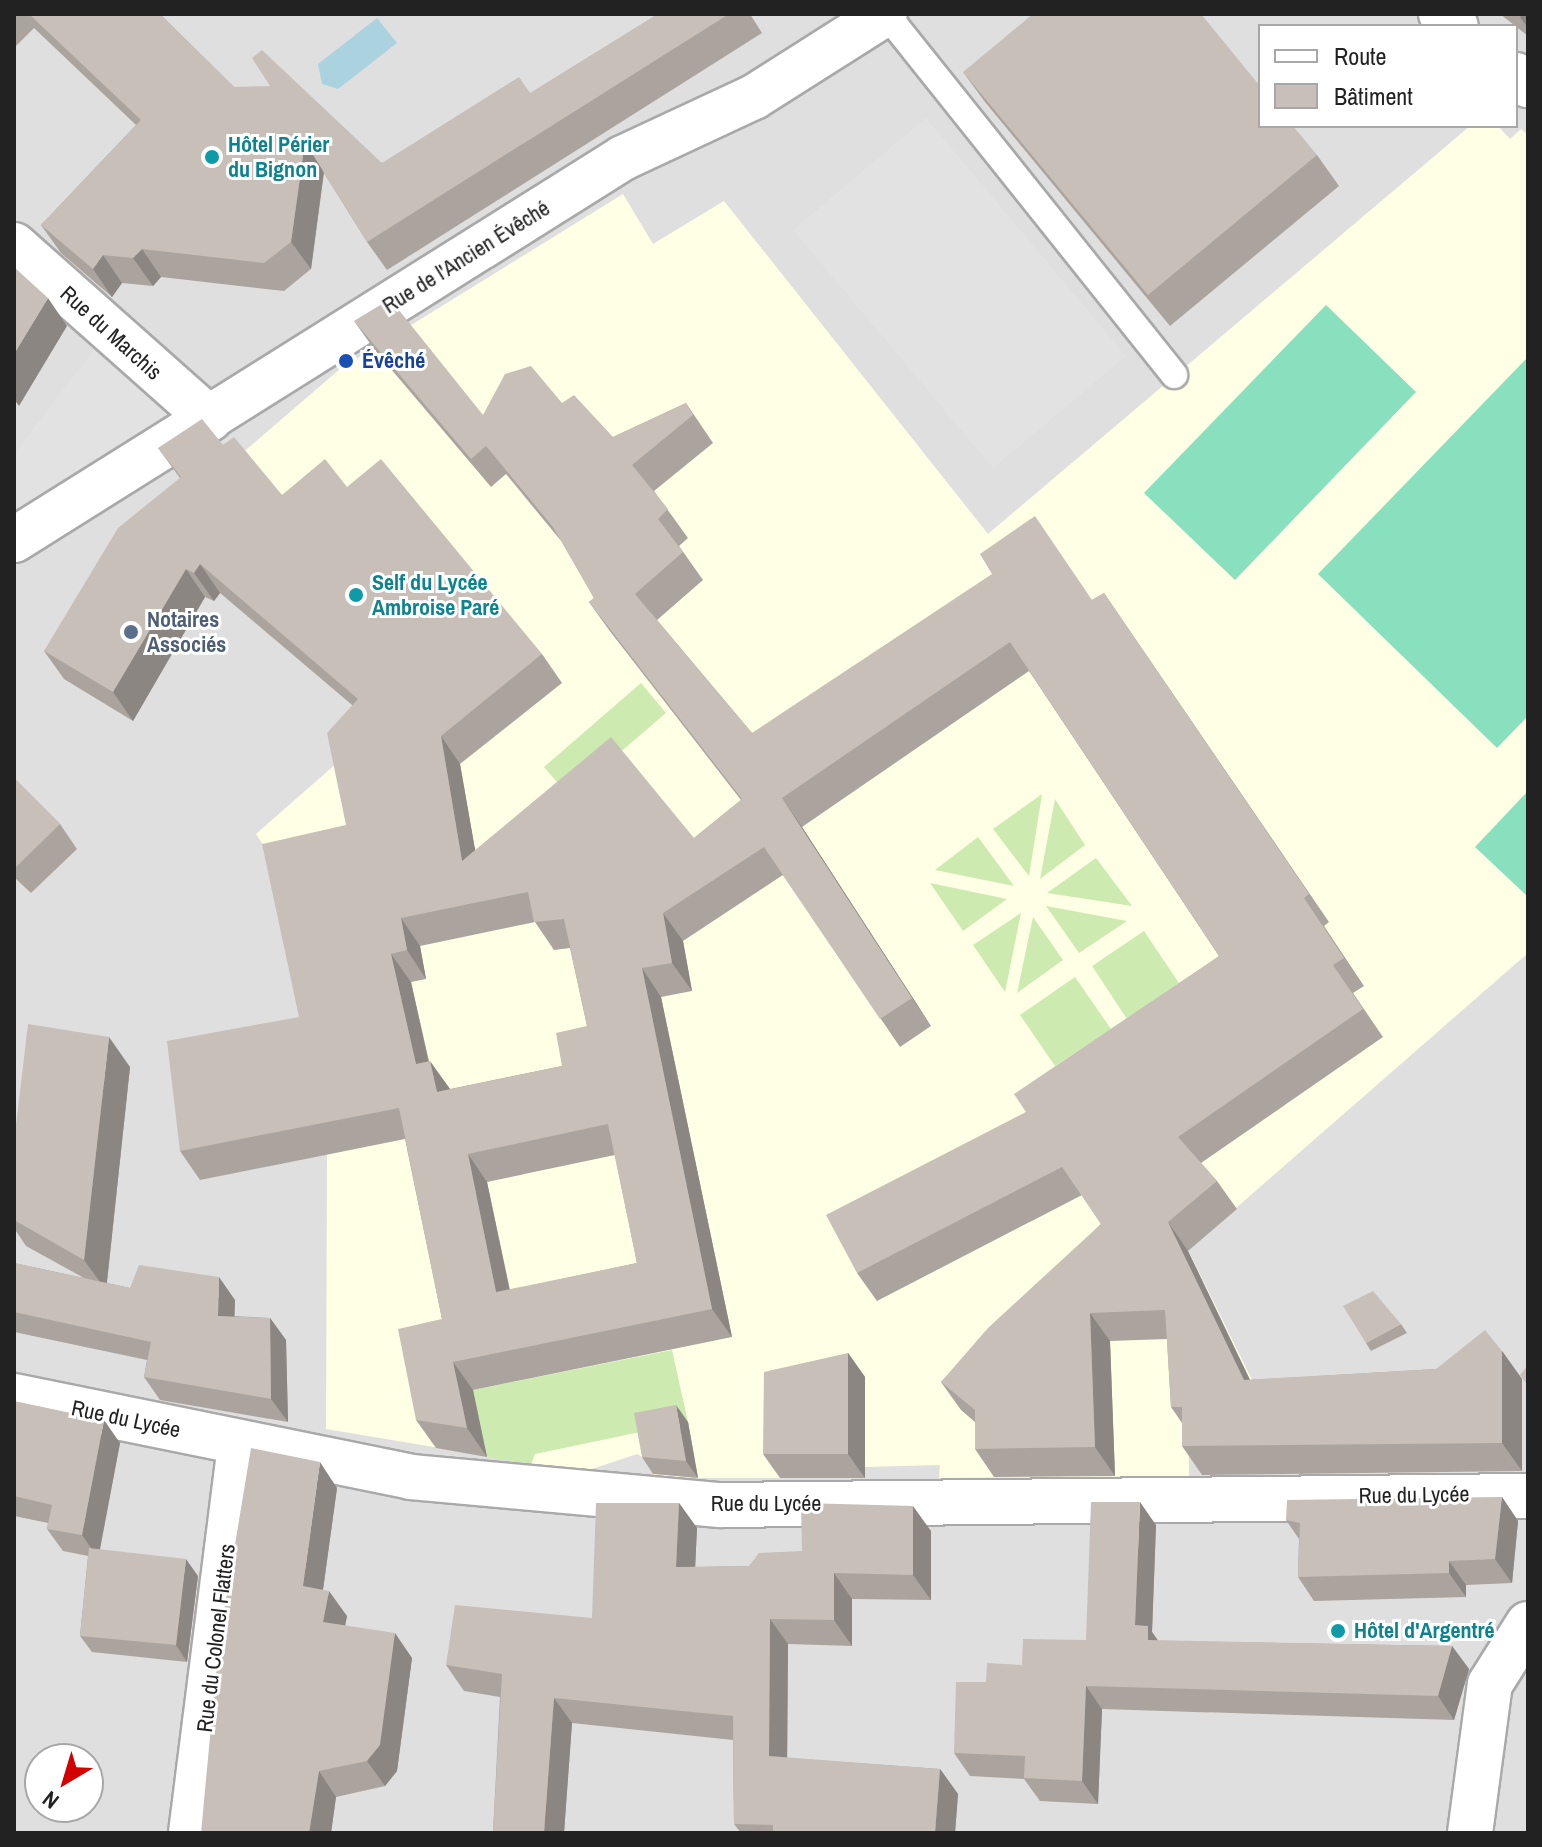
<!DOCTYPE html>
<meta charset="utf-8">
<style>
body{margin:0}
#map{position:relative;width:1542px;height:1847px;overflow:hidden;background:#f2efe9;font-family:"Archivo Narrow",sans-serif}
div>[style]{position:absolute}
.residential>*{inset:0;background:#e0dfdf}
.education>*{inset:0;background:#ffffe5}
.grass>*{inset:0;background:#cdebb0}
.pitch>*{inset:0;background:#88e0be}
.parking>*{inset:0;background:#e2e2e2}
.water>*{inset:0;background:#aad3df}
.roads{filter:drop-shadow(2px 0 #a9a9a9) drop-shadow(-2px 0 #a9a9a9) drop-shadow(0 2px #a9a9a9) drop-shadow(0 -2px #a9a9a9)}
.service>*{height:26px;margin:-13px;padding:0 13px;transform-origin:13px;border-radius:13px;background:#fff}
.minor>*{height:44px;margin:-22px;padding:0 22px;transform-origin:22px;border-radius:22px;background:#fff}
.tertiary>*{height:44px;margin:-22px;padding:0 22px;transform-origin:22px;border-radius:22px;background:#fff}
.wall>*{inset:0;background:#aba49e}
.shaded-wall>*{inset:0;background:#8b8681}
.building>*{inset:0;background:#c7bfb8}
.dots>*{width:22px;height:22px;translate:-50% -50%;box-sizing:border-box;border:4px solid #fff;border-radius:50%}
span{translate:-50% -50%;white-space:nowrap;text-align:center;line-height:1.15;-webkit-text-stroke:6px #fff;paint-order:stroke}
.culture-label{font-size:22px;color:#0d838f;font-weight:700}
.left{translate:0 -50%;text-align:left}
.street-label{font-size:22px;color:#222}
.transit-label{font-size:22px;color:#164399;font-weight:700}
.service-label{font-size:22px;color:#4e5e75;font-weight:700}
.frame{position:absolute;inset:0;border:16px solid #222;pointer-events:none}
.legend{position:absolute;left:1258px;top:24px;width:260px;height:104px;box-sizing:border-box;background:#fff;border:2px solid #a7a7a7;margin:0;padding:10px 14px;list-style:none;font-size:24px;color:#222}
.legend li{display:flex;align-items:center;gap:16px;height:40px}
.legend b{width:40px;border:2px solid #a7a7a7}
.north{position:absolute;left:24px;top:1743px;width:80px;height:80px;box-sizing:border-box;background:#fff;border:2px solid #a7a7a7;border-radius:50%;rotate:218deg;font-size:22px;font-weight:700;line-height:32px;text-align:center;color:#222}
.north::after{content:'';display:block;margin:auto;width:28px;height:36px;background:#d40000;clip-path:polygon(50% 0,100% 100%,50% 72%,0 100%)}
</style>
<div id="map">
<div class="residential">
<div style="clip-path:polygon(evenodd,14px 14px,1528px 14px,1528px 1833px,14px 1833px,14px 14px,1260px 26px,1516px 26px,1516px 126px,1260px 126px,1260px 26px,14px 14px,40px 1759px,88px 1759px,88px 1807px,40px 1807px,40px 1759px)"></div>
</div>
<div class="education">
<div style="clip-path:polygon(1470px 126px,1498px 126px,1510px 139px,1521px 129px,1528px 135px,1528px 953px,1188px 1250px,1255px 1386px,1188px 1415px,1189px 1476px,939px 1478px,940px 1465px,865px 1467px,865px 1478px,698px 1478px,654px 1476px,652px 1463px,637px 1454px,583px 1472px,326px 1429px,327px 1155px,318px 1045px,282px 873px,256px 834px,378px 727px,220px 593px,200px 505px,177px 474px,200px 459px,233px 461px,340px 369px,623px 194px,653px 244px,724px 201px,988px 534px)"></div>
</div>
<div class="grass">
<div style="clip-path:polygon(641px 683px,666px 713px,569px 796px,544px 767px)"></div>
<div style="clip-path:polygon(1042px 794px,1029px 876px,993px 829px)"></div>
<div style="clip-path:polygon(1055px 799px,1085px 845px,1040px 879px)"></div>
<div style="clip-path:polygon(978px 837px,1014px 886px,935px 870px)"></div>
<div style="clip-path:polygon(1096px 858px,1132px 906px,1047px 893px)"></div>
<div style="clip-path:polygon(930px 883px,1007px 899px,963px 931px)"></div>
<div style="clip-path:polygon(1046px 906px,1127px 921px,1079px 953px)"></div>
<div style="clip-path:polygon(1021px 913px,1005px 992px,973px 945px)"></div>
<div style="clip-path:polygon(1033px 917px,1063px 960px,1017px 993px)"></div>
<div style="clip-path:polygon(1144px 931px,1179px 983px,1127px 1019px,1092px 966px)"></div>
<div style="clip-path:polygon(1075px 977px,1111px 1029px,1055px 1066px,1020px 1015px)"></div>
<div style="clip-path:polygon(672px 1350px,688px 1422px,535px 1454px,531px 1464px,487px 1457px,473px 1390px)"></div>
</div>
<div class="pitch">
<div style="clip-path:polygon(1326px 305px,1416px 392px,1235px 580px,1144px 493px)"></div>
<div style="clip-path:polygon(1528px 357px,1528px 716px,1497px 748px,1318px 574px)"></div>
<div style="clip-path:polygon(1528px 791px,1528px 897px,1475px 847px)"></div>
</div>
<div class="parking">
<div style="clip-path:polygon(926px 118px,1126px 356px,993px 468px,793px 230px)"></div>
<div style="clip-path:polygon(109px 330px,192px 403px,14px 513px,14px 454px)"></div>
</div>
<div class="water">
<div style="clip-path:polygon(377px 18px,397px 43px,338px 89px,322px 84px,318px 64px)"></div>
</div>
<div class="roads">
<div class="service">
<div style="left:886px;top:14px;width:462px;rotate:51.4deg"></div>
</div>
<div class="minor">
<div style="left:14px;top:245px;width:262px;rotate:41.6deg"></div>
<div style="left:14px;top:540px;width:719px;rotate:-32.1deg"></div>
<div style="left:623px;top:158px;width:145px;rotate:-25deg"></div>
<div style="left:754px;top:97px;width:155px;rotate:-32.4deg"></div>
<div style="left:14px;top:1396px;width:405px;rotate:11.5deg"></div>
<div style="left:411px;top:1477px;width:310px;rotate:5.2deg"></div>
<div style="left:720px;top:1505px;width:808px;rotate:-0.64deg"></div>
<div style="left:191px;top:1833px;width:393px;rotate:-82.8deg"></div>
<div style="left:1470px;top:1833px;width:150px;rotate:-82.4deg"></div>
<div style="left:1490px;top:1684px;width:71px;rotate:-57.7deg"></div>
</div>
<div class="tertiary">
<div style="left:1441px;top:14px;width:19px;rotate:39deg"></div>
<div style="left:1516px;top:75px;width:16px;rotate:40deg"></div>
</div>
</div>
<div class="wall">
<div style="clip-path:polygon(14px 14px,160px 14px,234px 87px,382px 163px,531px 93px,658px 14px,750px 14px,762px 33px,387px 270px,367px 242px,324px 173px,311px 269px,284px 291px,161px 277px,153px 286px,122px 283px,112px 297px,61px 253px,41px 225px,136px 125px,34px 28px,14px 48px)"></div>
<div style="clip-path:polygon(1500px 14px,1528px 14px,1528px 36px)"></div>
<div style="clip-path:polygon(963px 72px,1317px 155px,1339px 186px,1170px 326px,985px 102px)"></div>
<div style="clip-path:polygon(evenodd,354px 321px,483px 415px,562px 403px,613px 437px,686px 403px,713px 443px,654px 491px,688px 538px,679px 546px,703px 580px,657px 620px,752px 733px,1092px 600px,1104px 593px,1329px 922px,1324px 926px,1364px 986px,1353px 993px,1383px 1037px,1201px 1163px,1217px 1181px,1237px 1209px,1188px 1251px,1250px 1380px,1436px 1369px,1502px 1351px,1522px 1379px,1522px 1471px,1202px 1475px,1182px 1446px,1182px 1423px,1171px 1407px,1167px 1339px,1110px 1341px,1115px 1476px,994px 1477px,975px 1449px,975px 1422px,961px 1410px,941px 1382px,1101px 1224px,1082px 1195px,877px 1301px,857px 1273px,1026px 1112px,1219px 956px,1029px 671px,802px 827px,931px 1026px,900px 1047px,783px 875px,683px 941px,692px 991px,661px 997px,732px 1337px,473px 1390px,487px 1457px,436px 1448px,416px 1420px,442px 1319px,405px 1139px,200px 1180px,180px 1151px,299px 1017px,346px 825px,352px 705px,220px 593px,214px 601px,205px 597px,133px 721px,64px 679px,44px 651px,180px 478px,158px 448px,223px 445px,282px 495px,347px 487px,542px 654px,562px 683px,460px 764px,475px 850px,694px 838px,741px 800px,609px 630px,589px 602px,594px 598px,562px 542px,506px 474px,491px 487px,374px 349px,354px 321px,535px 922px,554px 950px,570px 948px,587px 1026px,562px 1066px,450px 1089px,429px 1061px,411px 982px,426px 979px,420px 946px,535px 922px,354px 321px,615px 1155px,637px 1263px,510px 1290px,487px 1182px,615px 1155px)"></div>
<div style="clip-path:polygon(14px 778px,60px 824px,77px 849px,31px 893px,14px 877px)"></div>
<div style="clip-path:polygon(130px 1067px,107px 1283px,130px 1288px,235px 1300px,234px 1316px,270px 1318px,286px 1340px,288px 1422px,160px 1400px,144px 1377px,147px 1360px,14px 1332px,14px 1263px,84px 1278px,26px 1246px,14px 1228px,14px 1142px)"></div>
<div style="clip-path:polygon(1401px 1324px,1407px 1333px,1371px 1351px,1366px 1343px)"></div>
<div style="clip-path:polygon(848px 1353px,865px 1377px,865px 1478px,780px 1478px,763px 1454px)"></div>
<div style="clip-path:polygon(14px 1401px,120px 1443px,100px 1550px,198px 1576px,187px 1662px,92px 1652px,80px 1636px,88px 1556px,63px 1551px,47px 1529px,48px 1523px,14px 1516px)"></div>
<div style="clip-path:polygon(688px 1422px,698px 1478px,653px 1474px,642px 1457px)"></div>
<div style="clip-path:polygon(337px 1488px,323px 1590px,347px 1616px,345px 1625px,412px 1658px,397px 1771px,385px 1786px,336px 1797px,331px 1833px,201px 1833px)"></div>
<div style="clip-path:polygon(1502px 1497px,1518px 1521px,1512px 1583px,1466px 1585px,1466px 1597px,1314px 1601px,1298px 1577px,1299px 1539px,1286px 1520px)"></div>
<div style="clip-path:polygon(679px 1503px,697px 1528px,695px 1567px,749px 1566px,802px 1551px,931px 1531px,931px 1600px,852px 1599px,852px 1646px,788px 1644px,787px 1758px,940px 1769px,958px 1794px,955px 1833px,741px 1833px,734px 1824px,733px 1740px,572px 1723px,564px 1833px,493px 1833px,500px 1697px,464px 1691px,446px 1665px,592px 1618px)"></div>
<div style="clip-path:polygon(1156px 1525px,1152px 1632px,1158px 1641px,1452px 1646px,1469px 1669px,1454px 1720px,1102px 1709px,1098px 1804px,1040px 1801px,1024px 1779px,970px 1776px,954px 1753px,986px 1682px,1022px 1665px,1086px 1640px)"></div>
</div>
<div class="shaded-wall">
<div style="clip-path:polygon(1522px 14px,1528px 14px,1528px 28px,1520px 17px)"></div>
<div style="clip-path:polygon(305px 142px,324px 170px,311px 269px,291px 242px)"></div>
<div style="clip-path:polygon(142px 249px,161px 277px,153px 286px,133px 258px)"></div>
<div style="clip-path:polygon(103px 255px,122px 283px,112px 297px,93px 269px)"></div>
<div style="clip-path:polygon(48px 298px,67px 326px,19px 406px,14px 399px,14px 354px)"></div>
<div style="clip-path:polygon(200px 564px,220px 593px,214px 601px,194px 573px)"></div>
<div style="clip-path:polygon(186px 569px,205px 597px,133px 721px,113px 692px)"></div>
<div style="clip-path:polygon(441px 736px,460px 764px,482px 889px,462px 861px)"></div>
<div style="clip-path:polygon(782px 798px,802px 827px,931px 1026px,912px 998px)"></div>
<div style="clip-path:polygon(663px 913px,683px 941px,692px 991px,672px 963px)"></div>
<div style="clip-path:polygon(401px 918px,420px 946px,426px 979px,407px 950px)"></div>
<div style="clip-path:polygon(391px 954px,411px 982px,435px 1092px,416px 1064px)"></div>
<div style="clip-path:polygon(642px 968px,661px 997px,732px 1337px,712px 1309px)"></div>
<div style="clip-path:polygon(109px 1037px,130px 1067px,106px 1290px,84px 1260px)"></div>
<div style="clip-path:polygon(430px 1061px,450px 1089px,437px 1092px)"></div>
<div style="clip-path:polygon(468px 1154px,487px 1182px,516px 1321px,496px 1292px)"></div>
<div style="clip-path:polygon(1168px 1222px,1188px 1251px,1264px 1409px,1244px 1380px)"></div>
<div style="clip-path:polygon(219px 1277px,235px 1300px,234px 1339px,218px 1316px)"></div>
<div style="clip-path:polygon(1090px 1313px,1110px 1341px,1115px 1476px,1095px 1447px)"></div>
<div style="clip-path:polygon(270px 1318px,286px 1340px,288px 1422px,271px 1399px)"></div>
<div style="clip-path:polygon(1502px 1351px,1522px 1379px,1522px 1471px,1502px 1443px)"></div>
<div style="clip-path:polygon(848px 1353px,865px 1377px,865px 1478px,848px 1454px)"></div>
<div style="clip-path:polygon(453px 1362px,473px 1390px,487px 1457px,467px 1428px)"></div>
<div style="clip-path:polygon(676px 1405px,688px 1422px,698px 1478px,686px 1461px)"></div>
<div style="clip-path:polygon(104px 1420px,120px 1443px,98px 1558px,82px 1535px)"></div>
<div style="clip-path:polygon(320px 1462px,337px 1488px,320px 1611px,303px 1586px)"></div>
<div style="clip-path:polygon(1502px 1497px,1518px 1521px,1512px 1583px,1495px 1559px)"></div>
<div style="clip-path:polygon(1140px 1502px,1156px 1525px,1152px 1632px,1164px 1649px,1151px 1646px,1135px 1625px)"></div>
<div style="clip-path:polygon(679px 1503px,697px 1528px,694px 1593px,676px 1567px)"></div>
<div style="clip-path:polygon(913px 1506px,931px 1531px,931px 1600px,913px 1575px)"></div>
<div style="clip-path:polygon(186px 1559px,198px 1576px,187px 1662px,176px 1645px)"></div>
<div style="clip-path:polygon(1449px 1561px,1466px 1585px,1466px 1597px,1449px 1573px)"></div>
<div style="clip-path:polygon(834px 1573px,852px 1599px,852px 1646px,834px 1620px)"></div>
<div style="clip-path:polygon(329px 1591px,347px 1616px,341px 1647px,323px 1622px)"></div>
<div style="clip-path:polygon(770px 1619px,788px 1644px,787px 1782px,769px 1756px)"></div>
<div style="clip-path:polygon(395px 1633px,412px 1658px,397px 1771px,385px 1786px,367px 1761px)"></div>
<div style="clip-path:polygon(1452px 1646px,1469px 1669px,1454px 1720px,1438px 1696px)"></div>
<div style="clip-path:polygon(1086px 1686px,1102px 1709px,1098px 1804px,1082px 1781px)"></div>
<div style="clip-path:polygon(554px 1698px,572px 1723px,564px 1833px,544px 1833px)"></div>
<div style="clip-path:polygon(940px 1769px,958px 1794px,955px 1833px,935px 1833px)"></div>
<div style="clip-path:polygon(319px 1771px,336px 1797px,331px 1833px,309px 1833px)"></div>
</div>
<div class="building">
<div style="clip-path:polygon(29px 14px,160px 14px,234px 87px,270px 86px,252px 58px,262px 50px,382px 163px,519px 77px,530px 93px,658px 14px,729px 14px,367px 242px,305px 142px,291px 242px,264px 263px,142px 249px,133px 258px,103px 255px,93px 269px,41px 225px,141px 120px)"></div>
<div style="clip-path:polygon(1033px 14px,1201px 14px,1260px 86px,1260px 126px,1293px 126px,1317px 155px,1148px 295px,963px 72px)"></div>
<div style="clip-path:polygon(14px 267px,48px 298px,14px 354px)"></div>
<div style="clip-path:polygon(evenodd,390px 299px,483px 415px,505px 374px,531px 366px,562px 403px,574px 395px,613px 437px,686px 403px,693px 415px,632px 465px,668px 509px,658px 519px,683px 552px,635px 594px,752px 733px,992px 574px,980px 554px,1035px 516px,1092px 600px,1104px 593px,1309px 894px,1304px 898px,1344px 958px,1333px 965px,1363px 1009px,1178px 1137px,1217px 1181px,1168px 1222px,1244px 1380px,1436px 1369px,1485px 1330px,1502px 1351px,1502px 1443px,1182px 1446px,1182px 1407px,1171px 1407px,1165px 1310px,1090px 1313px,1095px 1447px,975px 1449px,975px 1410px,941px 1382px,988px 1328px,1101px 1224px,1062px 1167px,857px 1273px,826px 1215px,1026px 1112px,1014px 1094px,1219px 956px,1010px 642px,782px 798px,912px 998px,880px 1019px,764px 847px,663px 913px,672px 963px,642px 968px,712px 1309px,453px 1362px,467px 1428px,416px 1420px,398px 1329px,442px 1319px,399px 1108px,180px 1151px,167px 1041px,299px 1017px,262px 844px,346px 825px,327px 733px,358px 699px,200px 564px,194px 573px,186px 569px,113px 692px,44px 651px,118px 528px,181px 477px,158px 448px,202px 419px,223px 445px,234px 437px,282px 495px,325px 459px,347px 487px,381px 459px,542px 654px,441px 736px,462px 861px,611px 737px,694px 838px,742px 799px,589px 602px,594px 598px,553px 527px,486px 446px,471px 459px,354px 321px,390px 299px,528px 892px,534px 922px,564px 919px,587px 1026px,556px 1033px,562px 1066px,437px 1092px,430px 1061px,416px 1064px,391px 954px,407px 950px,401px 918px,528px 892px,390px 299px,608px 1124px,637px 1263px,496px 1292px,468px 1154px,608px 1124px)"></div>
<div style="clip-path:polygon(14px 778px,60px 824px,14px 869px)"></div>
<div style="clip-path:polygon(28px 1024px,109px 1037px,84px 1260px,14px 1220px,14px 1142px)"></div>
<div style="clip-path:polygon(14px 1263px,130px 1288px,139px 1265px,219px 1277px,218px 1316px,270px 1318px,271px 1399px,144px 1377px,151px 1342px,14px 1312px)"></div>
<div style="clip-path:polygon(1373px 1291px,1401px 1324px,1366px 1343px,1343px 1306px)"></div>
<div style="clip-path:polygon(848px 1353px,848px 1454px,763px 1454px,764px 1372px)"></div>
<div style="clip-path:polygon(1528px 1365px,1528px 1386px,1520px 1375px)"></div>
<div style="clip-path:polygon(14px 1401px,104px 1420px,82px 1535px,47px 1529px,52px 1505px,14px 1496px)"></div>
<div style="clip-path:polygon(676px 1405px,686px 1461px,642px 1457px,634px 1413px)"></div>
<div style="clip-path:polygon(251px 1448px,320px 1462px,303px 1586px,329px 1591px,323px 1622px,395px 1633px,380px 1745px,367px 1761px,319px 1771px,309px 1833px,201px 1833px,219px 1641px)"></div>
<div style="clip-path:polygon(1502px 1497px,1495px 1559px,1449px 1561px,1449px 1573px,1298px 1577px,1300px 1523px,1286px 1520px,1287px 1500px)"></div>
<div style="clip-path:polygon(1091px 1502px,1140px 1502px,1135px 1625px,1148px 1626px,1148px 1640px,1452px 1646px,1438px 1696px,1086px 1686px,1082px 1781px,1024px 1778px,1025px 1756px,954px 1753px,956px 1682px,986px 1682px,987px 1663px,1022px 1665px,1023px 1639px,1086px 1640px)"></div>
<div style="clip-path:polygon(596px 1503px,679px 1503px,676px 1567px,749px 1566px,759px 1553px,802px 1551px,801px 1503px,913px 1506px,913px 1575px,834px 1573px,834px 1620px,770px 1619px,769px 1756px,940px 1769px,935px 1833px,773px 1833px,773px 1825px,734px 1824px,733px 1716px,554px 1698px,544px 1833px,493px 1833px,502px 1674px,446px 1665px,455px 1605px,592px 1618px)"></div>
<div style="clip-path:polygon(89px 1548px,186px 1559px,176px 1645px,80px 1636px)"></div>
</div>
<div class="dots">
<div style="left:212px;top:157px;background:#0f9aa8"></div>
<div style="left:346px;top:361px;background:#1a4fb4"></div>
<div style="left:356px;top:595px;background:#0f9aa8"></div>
<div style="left:131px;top:632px;background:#5c6f8a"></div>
<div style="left:1338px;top:1631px;background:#0f9aa8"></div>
</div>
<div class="culture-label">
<span class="left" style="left:228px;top:157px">Hôtel Périer<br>du Bignon</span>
<span class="left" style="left:372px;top:595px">Self du Lycée<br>Ambroise Paré</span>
<span class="left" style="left:1354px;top:1631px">Hôtel d'Argentré</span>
</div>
<div class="street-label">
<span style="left:466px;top:257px;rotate:-32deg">Rue de l'Ancien Évêché</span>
<span style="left:111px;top:333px;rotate:42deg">Rue du Marchis</span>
<span style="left:126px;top:1419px;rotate:12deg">Rue du Lycée</span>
<span style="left:1414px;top:1495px;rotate:-1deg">Rue du Lycée</span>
<span style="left:766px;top:1504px">Rue du Lycée</span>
<span style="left:216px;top:1638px;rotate:-83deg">Rue du Colonel Flatters</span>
</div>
<div class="transit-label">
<span class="left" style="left:362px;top:361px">Évêché</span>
</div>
<div class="service-label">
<span class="left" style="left:147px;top:632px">Notaires<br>Associés</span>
</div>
<div class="frame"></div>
<ul class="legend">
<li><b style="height:10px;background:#fff"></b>Route</li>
<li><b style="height:22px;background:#c7bfb8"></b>Bâtiment</li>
</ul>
<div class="north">N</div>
</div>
